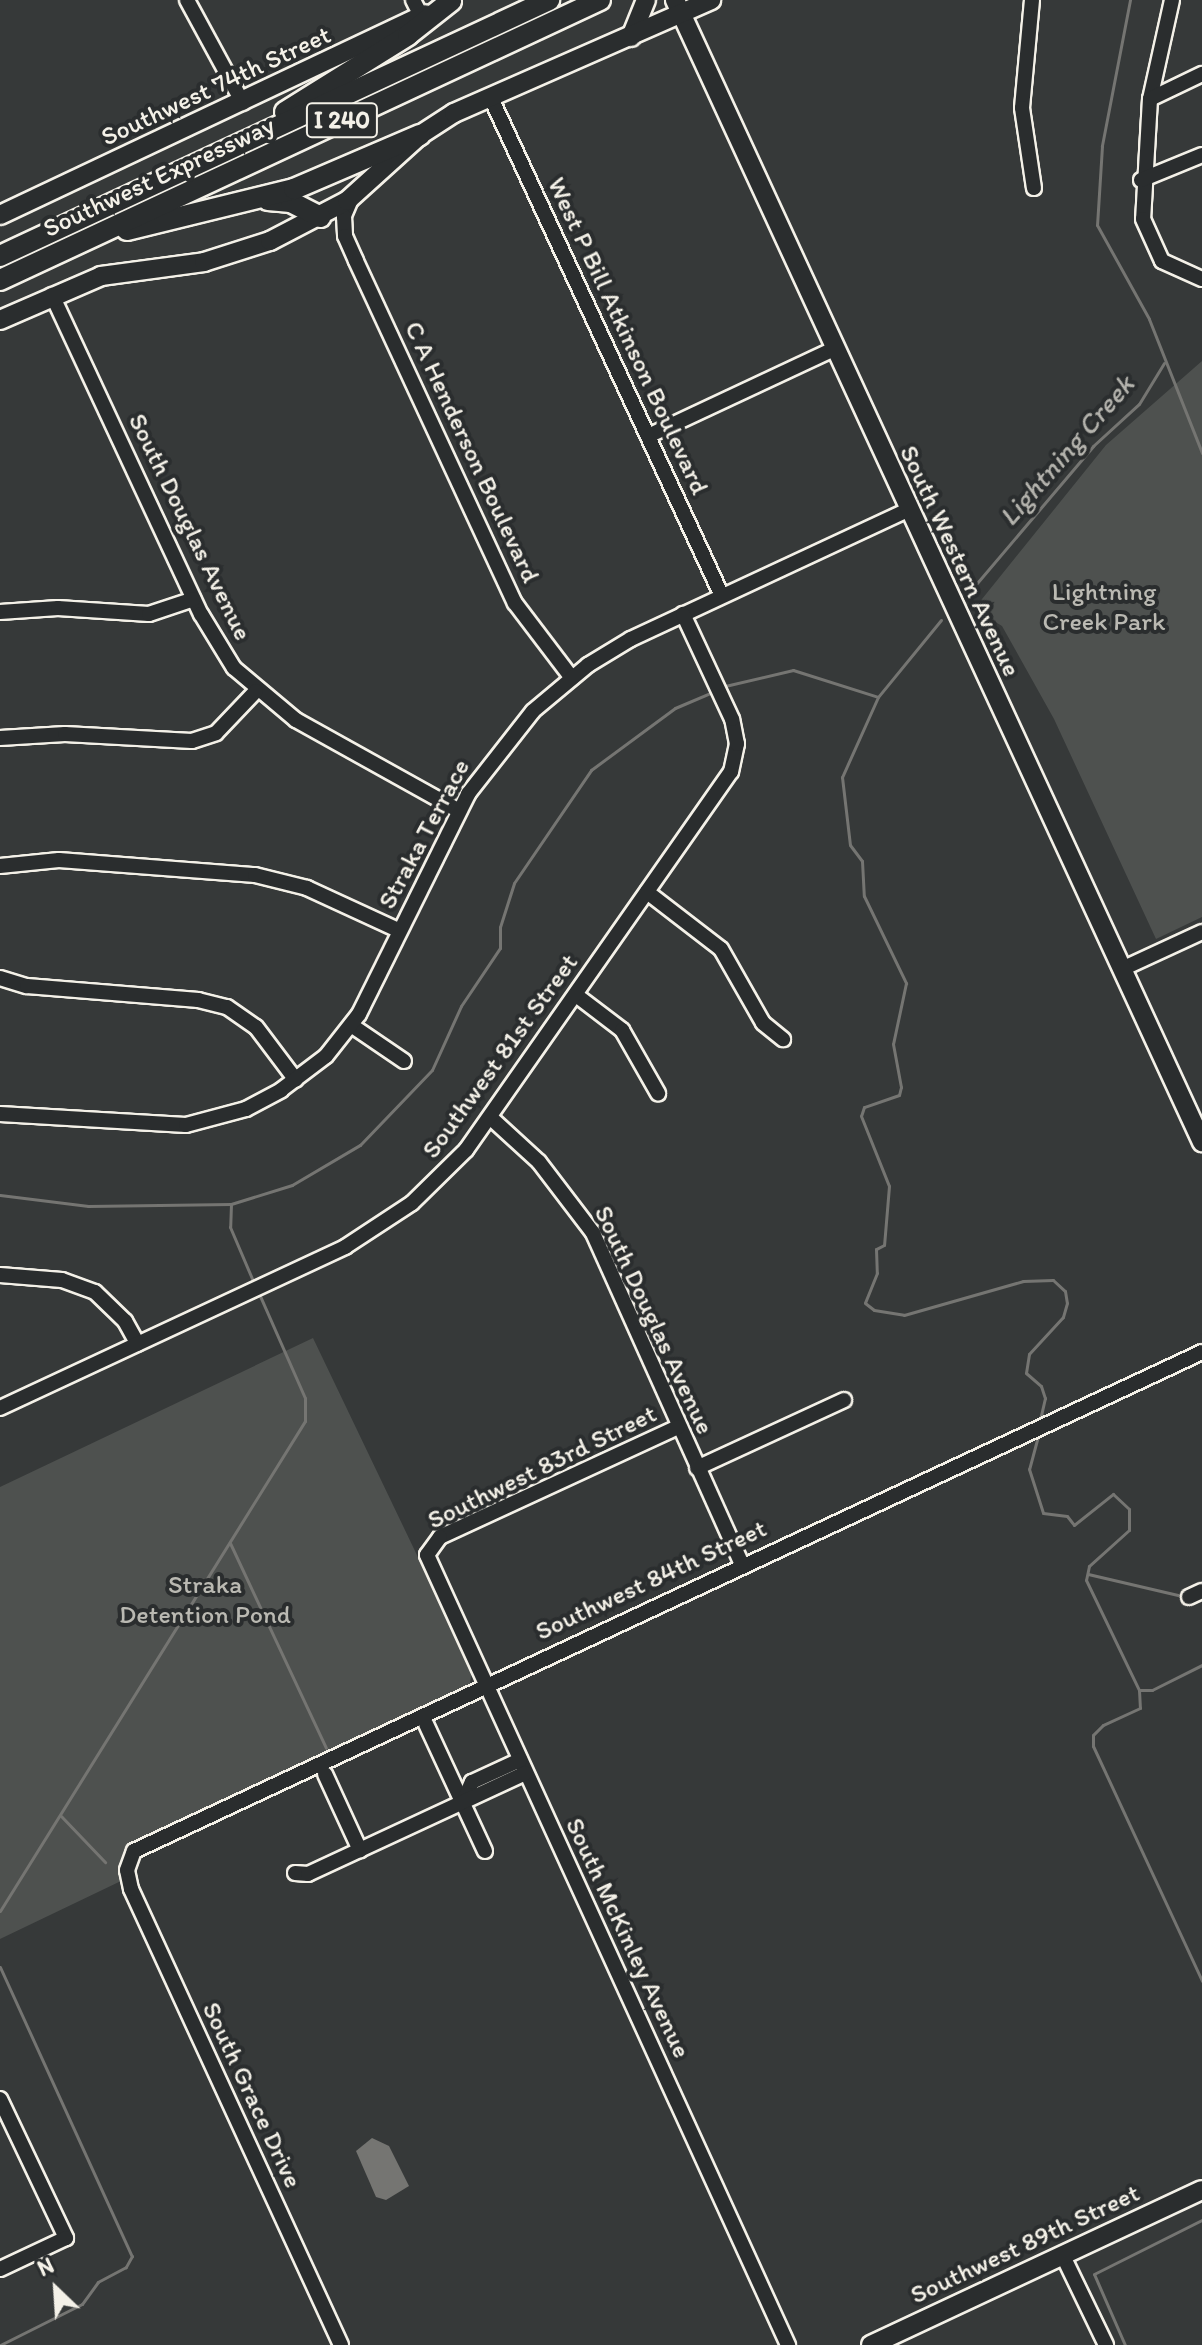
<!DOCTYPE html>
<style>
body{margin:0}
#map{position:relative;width:1202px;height:2345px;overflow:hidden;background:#363939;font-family:Itim,sans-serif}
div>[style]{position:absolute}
.green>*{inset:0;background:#4e514f}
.water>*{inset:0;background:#757572}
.stream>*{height:3px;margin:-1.5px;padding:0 1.5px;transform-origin:1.5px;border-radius:1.5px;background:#757572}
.roads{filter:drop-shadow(2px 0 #f4f1e8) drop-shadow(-2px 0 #f4f1e8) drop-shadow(0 2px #f4f1e8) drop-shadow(0 -2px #f4f1e8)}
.minor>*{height:14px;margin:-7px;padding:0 7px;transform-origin:7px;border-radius:7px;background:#2a2d2e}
.major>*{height:18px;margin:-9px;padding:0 9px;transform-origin:9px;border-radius:9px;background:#2a2d2e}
.highway>*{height:20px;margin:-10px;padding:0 10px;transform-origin:10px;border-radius:10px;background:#2a2d2e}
span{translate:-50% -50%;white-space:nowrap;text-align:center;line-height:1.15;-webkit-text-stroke:8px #2a2d2e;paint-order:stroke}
.shield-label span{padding:2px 6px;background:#2a2d2e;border:2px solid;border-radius:6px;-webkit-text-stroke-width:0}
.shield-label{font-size:24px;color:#f4f1e8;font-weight:700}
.street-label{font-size:26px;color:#f4f1e8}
.park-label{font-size:26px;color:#bab9b2}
.water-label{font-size:28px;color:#b4b3ad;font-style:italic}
.north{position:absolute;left:16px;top:2249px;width:80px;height:80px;-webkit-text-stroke:6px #2a2d2e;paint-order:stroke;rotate:335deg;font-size:22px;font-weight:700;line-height:32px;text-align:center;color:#f4f1e8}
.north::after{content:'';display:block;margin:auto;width:28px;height:36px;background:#f4f1e8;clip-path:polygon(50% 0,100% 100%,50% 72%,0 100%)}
</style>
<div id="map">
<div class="green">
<div style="clip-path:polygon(1202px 361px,1202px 917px,1156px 939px,1054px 719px,1002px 626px,974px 609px,1106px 445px)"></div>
<div style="clip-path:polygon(313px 1338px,472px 1670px,470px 1684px,133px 1843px,125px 1853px,121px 1881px,0 1939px,0 1487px)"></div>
</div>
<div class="water">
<div style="clip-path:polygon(372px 2138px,389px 2146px,409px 2186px,386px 2200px,376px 2197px,356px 2151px)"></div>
</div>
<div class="stream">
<div style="left:1130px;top:0;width:149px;rotate:100.9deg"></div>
<div style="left:1102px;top:146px;width:79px;rotate:93.6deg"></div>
<div style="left:1097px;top:225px;width:107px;rotate:61deg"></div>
<div style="left:1149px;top:319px;width:144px;rotate:68.4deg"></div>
<div style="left:966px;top:596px;width:197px;rotate:-49.7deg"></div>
<div style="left:1093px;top:446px;width:62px;rotate:-42.4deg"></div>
<div style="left:1139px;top:404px;width:48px;rotate:-58.6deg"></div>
<div style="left:941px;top:620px;width:99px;rotate:129.3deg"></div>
<div style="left:878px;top:697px;width:88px;rotate:114.2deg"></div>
<div style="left:842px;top:777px;width:68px;rotate:83.3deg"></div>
<div style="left:850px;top:845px;width:20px;rotate:53deg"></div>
<div style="left:862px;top:861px;width:35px;rotate:87deg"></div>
<div style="left:864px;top:896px;width:97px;rotate:64.2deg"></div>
<div style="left:906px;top:983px;width:62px;rotate:102deg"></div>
<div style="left:893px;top:1044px;width:44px;rotate:79.5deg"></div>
<div style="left:901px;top:1087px;width:8px;rotate:104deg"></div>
<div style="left:899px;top:1095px;width:37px;rotate:161deg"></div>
<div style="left:864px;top:1107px;width:9px;rotate:108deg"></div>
<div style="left:861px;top:1116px;width:75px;rotate:68.2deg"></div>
<div style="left:889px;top:1186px;width:59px;rotate:94.8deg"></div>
<div style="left:884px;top:1245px;width:9px;rotate:153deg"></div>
<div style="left:876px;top:1249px;width:24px;rotate:88deg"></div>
<div style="left:877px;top:1273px;width:32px;rotate:112deg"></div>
<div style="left:865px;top:1303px;width:11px;rotate:38deg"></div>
<div style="left:874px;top:1310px;width:30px;rotate:9deg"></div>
<div style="left:904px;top:1315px;width:124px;rotate:-15.9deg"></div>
<div style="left:1023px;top:1281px;width:30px;rotate:-2deg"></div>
<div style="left:1053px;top:1280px;width:16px;rotate:43deg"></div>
<div style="left:1065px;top:1291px;width:12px;rotate:81deg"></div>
<div style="left:1067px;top:1303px;width:15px;rotate:106deg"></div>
<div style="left:1063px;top:1317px;width:50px;rotate:132.6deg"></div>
<div style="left:1029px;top:1354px;width:19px;rotate:99deg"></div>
<div style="left:1026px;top:1373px;width:20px;rotate:41deg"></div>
<div style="left:1041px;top:1386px;width:13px;rotate:72deg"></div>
<div style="left:1045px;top:1398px;width:23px;rotate:103deg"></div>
<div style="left:725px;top:686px;width:70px;rotate:-13.2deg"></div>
<div style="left:793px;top:670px;width:89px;rotate:17.6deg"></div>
<div style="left:0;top:1195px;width:89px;rotate:7.1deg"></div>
<div style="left:88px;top:1206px;width:143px;rotate:-0.8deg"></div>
<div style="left:231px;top:1204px;width:64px;rotate:-17.3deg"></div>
<div style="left:292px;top:1185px;width:79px;rotate:-30.5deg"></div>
<div style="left:360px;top:1145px;width:104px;rotate:-46.2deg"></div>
<div style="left:432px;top:1070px;width:70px;rotate:-65.6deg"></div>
<div style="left:461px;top:1006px;width:70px;rotate:-56.1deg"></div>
<div style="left:500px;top:948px;width:21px;rotate:-90deg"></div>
<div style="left:500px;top:927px;width:46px;rotate:-72.3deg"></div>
<div style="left:514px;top:883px;width:137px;rotate:-55.7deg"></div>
<div style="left:591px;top:770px;width:104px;rotate:-36.4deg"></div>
<div style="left:675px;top:708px;width:38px;rotate:-23deg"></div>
<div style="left:231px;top:1204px;width:23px;rotate:92deg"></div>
<div style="left:230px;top:1227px;width:59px;rotate:66.9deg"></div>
<div style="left:1038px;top:1436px;width:34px;rotate:105deg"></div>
<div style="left:1029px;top:1469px;width:46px;rotate:72.3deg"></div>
<div style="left:1043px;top:1513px;width:24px;rotate:7deg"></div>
<div style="left:1067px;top:1516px;width:11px;rotate:52deg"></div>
<div style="left:1074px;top:1525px;width:50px;rotate:-38.5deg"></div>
<div style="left:1113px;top:1494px;width:22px;rotate:43deg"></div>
<div style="left:1129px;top:1509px;width:21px;rotate:90deg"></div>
<div style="left:1129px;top:1530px;width:54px;rotate:138deg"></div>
<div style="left:1089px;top:1566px;width:14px;rotate:102deg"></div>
<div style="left:1086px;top:1580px;width:122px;rotate:64.3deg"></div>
<div style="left:1139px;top:1690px;width:18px;rotate:87deg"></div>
<div style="left:1140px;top:1708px;width:41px;rotate:155.3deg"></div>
<div style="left:1103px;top:1725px;width:14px;rotate:135deg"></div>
<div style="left:1093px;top:1735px;width:11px;rotate:90deg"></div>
<div style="left:1093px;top:1746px;width:259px;rotate:65.1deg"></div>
<div style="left:230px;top:1543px;width:226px;rotate:64.9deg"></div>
<div style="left:1088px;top:1574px;width:101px;rotate:13.2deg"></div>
<div style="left:1139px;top:1690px;width:13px"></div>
<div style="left:1152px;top:1690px;width:56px;rotate:-26.6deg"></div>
<div style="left:61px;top:1816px;width:64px;rotate:46.3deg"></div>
<div style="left:0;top:1911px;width:577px;rotate:-58.1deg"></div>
<div style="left:305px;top:1421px;width:23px;rotate:-90deg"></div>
<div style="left:305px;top:1398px;width:111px;rotate:-113.8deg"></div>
<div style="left:0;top:1967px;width:318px;rotate:65.5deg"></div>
<div style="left:132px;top:2256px;width:13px;rotate:119deg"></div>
<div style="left:126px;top:2267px;width:32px;rotate:152deg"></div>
<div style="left:98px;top:2282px;width:27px;rotate:126deg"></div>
<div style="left:82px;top:2304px;width:92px;rotate:153.4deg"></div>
<div style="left:1125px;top:2345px;width:77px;rotate:-113.6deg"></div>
<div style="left:1094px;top:2274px;width:121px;rotate:-26.6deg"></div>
</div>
<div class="roads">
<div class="minor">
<div style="left:187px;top:0;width:117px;rotate:61.5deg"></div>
<div style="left:413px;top:0;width:18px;rotate:63deg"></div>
<div style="left:1032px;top:0;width:108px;rotate:95.3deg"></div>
<div style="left:1022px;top:108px;width:81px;rotate:81.5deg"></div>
<div style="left:1172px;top:0;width:101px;rotate:102.5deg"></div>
<div style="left:1150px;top:99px;width:120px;rotate:93.3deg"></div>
<div style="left:1143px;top:219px;width:46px;rotate:65.7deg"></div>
<div style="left:1162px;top:261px;width:44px;rotate:24.2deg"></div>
<div style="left:490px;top:96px;width:551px;rotate:65.11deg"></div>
<div style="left:1150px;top:99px;width:58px;rotate:-25.7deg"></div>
<div style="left:1141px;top:180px;width:66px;rotate:-22.3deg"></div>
<div style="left:352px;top:197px;width:21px;rotate:113deg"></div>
<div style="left:344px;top:216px;width:20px;rotate:87deg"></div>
<div style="left:345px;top:236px;width:27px;rotate:66deg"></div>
<div style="left:356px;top:261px;width:377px;rotate:65.1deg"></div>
<div style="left:515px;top:603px;width:94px;rotate:52.8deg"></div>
<div style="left:52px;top:295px;width:352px;rotate:65deg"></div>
<div style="left:201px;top:614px;width:63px;rotate:58.6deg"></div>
<div style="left:234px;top:668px;width:81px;rotate:40deg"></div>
<div style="left:296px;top:720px;width:185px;rotate:29.1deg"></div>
<div style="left:648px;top:436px;width:205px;rotate:-25.1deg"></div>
<div style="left:0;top:612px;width:58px;rotate:-3.9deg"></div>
<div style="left:58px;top:608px;width:91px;rotate:3.8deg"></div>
<div style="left:149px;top:614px;width:47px;rotate:-18.4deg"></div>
<div style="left:0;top:738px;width:65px;rotate:-3.5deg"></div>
<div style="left:65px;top:734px;width:127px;rotate:3.2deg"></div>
<div style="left:192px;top:741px;width:25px;rotate:-18deg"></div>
<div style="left:216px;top:733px;width:58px;rotate:-46.4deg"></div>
<div style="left:0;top:866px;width:59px;rotate:-5.8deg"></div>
<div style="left:59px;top:860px;width:197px;rotate:4.4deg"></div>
<div style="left:255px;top:875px;width:54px;rotate:14deg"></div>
<div style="left:307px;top:888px;width:102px;rotate:24.8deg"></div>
<div style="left:647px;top:892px;width:93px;rotate:37.6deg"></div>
<div style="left:721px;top:949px;width:85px;rotate:60.4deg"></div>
<div style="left:763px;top:1023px;width:26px;rotate:39deg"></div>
<div style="left:1122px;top:969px;width:88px;rotate:-24.8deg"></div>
<div style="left:0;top:978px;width:28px;rotate:17deg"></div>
<div style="left:27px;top:986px;width:172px;rotate:4.7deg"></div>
<div style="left:198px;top:1000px;width:30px;rotate:14deg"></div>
<div style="left:227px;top:1007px;width:35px;rotate:35deg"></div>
<div style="left:256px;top:1027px;width:66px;rotate:53deg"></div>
<div style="left:576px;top:995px;width:58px;rotate:37.3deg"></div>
<div style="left:622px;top:1030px;width:73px;rotate:60.3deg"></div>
<div style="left:351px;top:1025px;width:64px;rotate:34.2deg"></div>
<div style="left:0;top:1114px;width:186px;rotate:3.4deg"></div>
<div style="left:186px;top:1125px;width:62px;rotate:-14.9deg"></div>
<div style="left:246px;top:1109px;width:40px;rotate:-28deg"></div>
<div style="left:281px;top:1090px;width:56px;rotate:-37.1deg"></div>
<div style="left:326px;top:1056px;width:53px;rotate:-51.8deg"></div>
<div style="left:359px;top:1014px;width:246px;rotate:-63.6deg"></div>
<div style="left:468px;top:794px;width:105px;rotate:-51.9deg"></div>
<div style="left:533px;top:711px;width:72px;rotate:-39.9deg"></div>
<div style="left:588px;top:665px;width:50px;rotate:-31.2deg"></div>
<div style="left:631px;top:639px;width:306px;rotate:-25deg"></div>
<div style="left:491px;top:1118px;width:65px;rotate:42.5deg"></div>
<div style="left:539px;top:1162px;width:89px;rotate:52.7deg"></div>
<div style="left:593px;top:1233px;width:363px;rotate:65.8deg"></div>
<div style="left:0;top:1275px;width:62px;rotate:4.6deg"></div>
<div style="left:62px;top:1280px;width:35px;rotate:20deg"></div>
<div style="left:95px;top:1292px;width:42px;rotate:44deg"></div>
<div style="left:125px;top:1321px;width:26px;rotate:61deg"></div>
<div style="left:0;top:1408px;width:381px;rotate:-25deg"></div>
<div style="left:345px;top:1247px;width:80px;rotate:-33.3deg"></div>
<div style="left:412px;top:1203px;width:76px;rotate:-44.5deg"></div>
<div style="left:466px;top:1150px;width:462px;rotate:-55deg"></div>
<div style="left:731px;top:772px;width:29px;rotate:-78deg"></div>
<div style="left:737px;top:744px;width:25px;rotate:-101deg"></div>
<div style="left:732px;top:719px;width:116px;rotate:-115deg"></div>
<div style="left:678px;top:1427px;width:262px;rotate:155.2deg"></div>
<div style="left:440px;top:1537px;width:22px;rotate:126deg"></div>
<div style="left:427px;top:1555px;width:869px;rotate:65.44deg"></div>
<div style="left:697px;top:1468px;width:162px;rotate:-24.8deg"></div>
<div style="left:1189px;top:1597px;width:14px;rotate:-25deg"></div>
<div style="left:426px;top:1724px;width:140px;rotate:65.1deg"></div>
<div style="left:325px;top:1774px;width:84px;rotate:65.3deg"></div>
<div style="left:463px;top:1802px;width:22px;rotate:-66deg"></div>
<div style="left:472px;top:1782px;width:53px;rotate:-24.6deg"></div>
<div style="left:295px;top:1873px;width:13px;rotate:4deg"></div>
<div style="left:308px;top:1874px;width:240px;rotate:-24.9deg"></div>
<div style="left:0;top:2099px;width:154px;rotate:64.6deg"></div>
<div style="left:66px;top:2238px;width:73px;rotate:154.8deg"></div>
<div style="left:1063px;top:2256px;width:99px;rotate:64.2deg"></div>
<div style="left:341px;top:2345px;width:502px;rotate:-114.73deg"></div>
<div style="left:131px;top:1889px;width:19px;rotate:-102deg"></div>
<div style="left:127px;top:1870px;width:20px;rotate:-70deg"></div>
<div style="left:134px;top:1851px;width:1179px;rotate:-25.04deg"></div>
</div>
<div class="major">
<div style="left:675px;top:0;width:1258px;rotate:65.23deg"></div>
<div style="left:631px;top:37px;width:40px;rotate:-68deg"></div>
<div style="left:0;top:215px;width:470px;rotate:-25.3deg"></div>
<div style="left:0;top:320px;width:110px;rotate:-23.5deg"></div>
<div style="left:101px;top:276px;width:104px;rotate:-7.7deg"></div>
<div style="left:204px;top:262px;width:69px;rotate:-17.7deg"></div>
<div style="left:270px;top:241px;width:87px;rotate:-27.5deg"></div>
<div style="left:347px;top:201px;width:98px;rotate:-42.1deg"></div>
<div style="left:420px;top:135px;width:40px;rotate:-32.9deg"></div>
<div style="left:454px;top:113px;width:281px;rotate:-23.7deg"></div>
<div style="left:871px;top:2345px;width:365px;rotate:-25.1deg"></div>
</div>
<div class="highway">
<div style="left:285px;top:112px;width:145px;rotate:-32deg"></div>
<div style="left:408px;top:35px;width:55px;rotate:-38.3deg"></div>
<div style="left:268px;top:200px;width:23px;rotate:5deg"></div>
<div style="left:291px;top:202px;width:33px;rotate:27deg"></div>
<div style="left:127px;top:230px;width:172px;rotate:-13.8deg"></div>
<div style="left:294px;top:189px;width:137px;rotate:-23.2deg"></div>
<div style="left:0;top:256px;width:606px;rotate:-25deg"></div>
<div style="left:0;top:280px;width:662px;rotate:-25.02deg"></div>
</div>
</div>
<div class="shield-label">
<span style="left:342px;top:120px">I 240</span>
</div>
<div class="street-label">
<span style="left:216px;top:86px;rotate:-25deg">Southwest 74th Street</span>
<span style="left:159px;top:177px;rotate:-25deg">Southwest Expressway</span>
<span style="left:628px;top:336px;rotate:65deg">West P Bill Atkinson Boulevard</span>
<span style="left:472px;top:452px;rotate:65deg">C A Henderson Boulevard</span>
<span style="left:190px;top:527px;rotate:64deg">South Douglas Avenue</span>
<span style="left:960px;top:561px;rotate:65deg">South Western Avenue</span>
<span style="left:424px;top:834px;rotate:-62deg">Straka Terrace</span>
<span style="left:500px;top:1056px;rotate:-54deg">Southwest 81st Street</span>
<span style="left:654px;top:1320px;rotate:65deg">South Douglas Avenue</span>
<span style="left:542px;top:1467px;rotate:-26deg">Southwest 83rd Street</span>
<span style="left:651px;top:1580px;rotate:-25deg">Southwest 84th Street</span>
<span style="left:628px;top:1938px;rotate:65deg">South McKinley Avenue</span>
<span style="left:252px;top:2095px;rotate:65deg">South Grace Drive</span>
<span style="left:1025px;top:2244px;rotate:-25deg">Southwest 89th Street</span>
</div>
<div class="park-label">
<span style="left:1104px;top:607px">Lightning<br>Creek Park</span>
<span style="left:205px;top:1600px">Straka<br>Detention Pond</span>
</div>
<div class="water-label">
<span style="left:1066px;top:450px;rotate:-49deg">Lightning Creek</span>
</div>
<div class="north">N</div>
</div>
